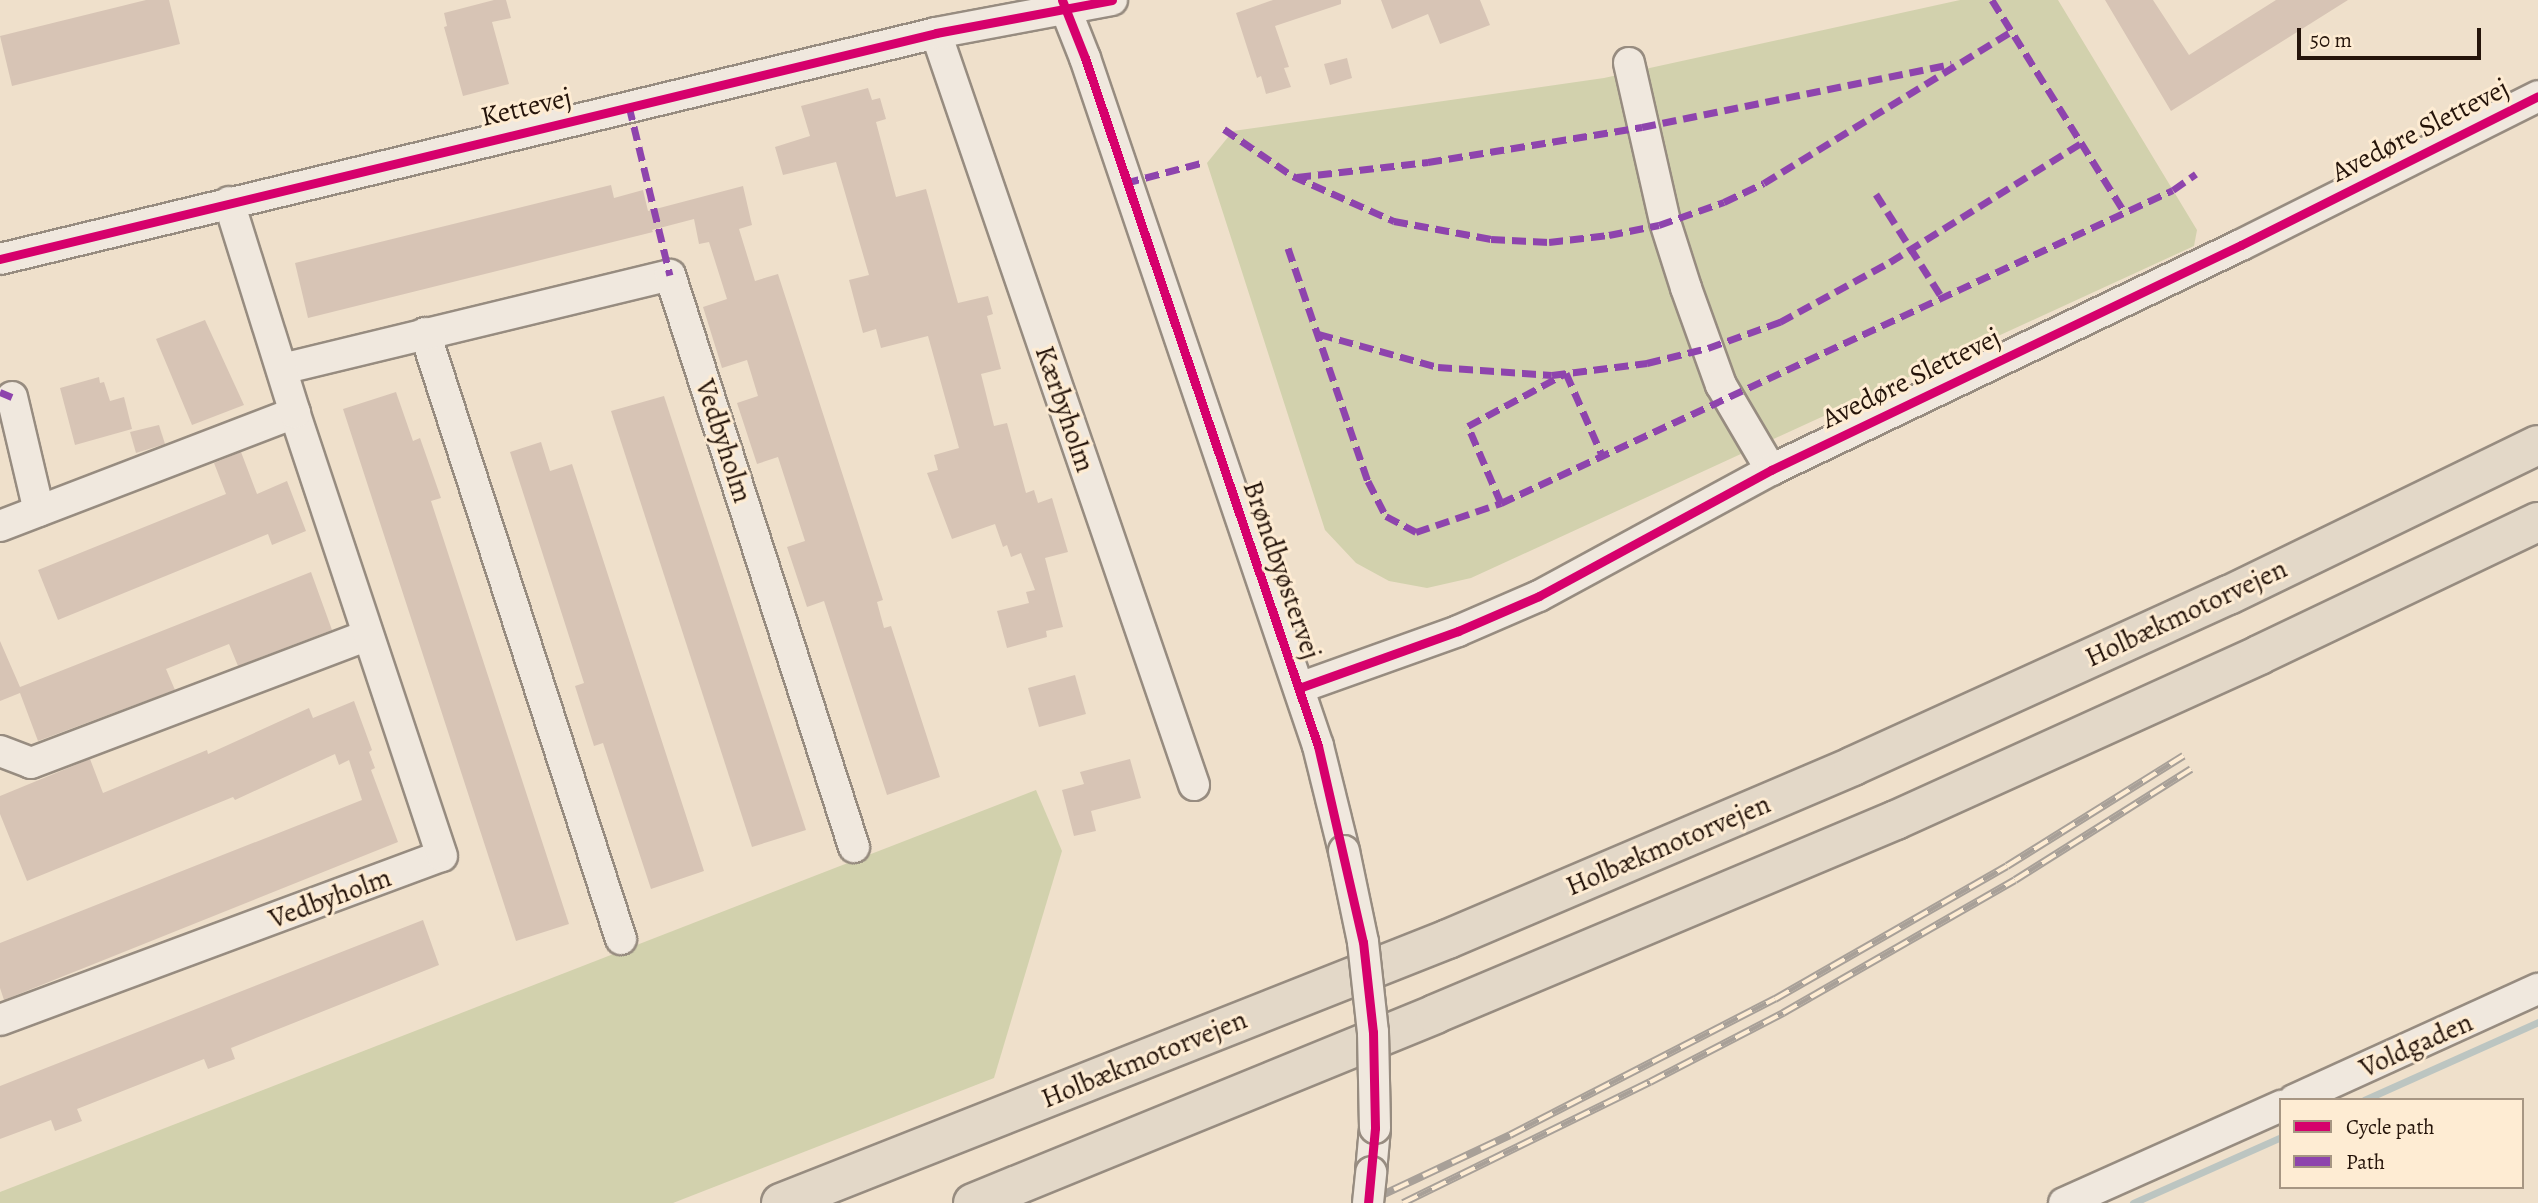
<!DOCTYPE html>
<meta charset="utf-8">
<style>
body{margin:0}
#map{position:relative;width:2538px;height:1203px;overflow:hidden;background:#efe0cb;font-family:Alegreya,serif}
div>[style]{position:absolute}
.green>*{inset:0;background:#d2d1ad}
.stream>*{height:7px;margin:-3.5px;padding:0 3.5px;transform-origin:3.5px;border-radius:3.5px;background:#bcc5c1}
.building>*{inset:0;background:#d7c4b5}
.roads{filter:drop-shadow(2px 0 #978c80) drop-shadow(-2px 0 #978c80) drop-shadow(0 2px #978c80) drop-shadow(0 -2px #978c80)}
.minor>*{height:30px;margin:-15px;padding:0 15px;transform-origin:15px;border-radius:15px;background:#f0e8de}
.highway>*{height:38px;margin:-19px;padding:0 19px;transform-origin:19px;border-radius:19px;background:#e3d8c8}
.rail>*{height:8px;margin-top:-4px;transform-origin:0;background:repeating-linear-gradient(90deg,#feecd3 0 16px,#a8a098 0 32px);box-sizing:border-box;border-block:2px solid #a8a098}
.bridges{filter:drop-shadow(2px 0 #978c80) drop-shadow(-2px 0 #978c80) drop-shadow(0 2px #978c80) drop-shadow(0 -2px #978c80)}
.minor-bridge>*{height:30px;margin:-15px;padding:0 15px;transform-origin:15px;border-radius:15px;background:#f0e8de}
.quiet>*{height:7px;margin-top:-3.5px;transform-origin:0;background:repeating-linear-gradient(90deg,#8e44ad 0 14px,transparent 0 21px)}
.cycleway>*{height:9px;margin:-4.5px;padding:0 4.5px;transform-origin:4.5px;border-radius:4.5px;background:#d6006c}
span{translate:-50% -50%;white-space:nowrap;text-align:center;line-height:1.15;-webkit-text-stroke:6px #feecd3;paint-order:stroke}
.street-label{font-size:28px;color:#25140a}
.legend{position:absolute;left:2279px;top:1098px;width:245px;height:91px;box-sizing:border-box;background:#feecd3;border:2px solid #a79683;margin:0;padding:9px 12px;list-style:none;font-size:21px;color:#25140a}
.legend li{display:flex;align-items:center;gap:14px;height:35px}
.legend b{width:35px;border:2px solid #a79683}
.scale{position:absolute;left:2297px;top:28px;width:184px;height:32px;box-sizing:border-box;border:4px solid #25140a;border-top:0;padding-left:9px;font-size:21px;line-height:24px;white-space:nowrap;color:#25140a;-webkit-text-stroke:5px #feecd3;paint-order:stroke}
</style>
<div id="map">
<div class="green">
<div style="clip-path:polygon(1960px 0,2058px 0,2197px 230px,2194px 246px,1471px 578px,1427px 588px,1389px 581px,1356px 563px,1325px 530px,1207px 163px,1233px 131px,1604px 78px)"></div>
<div style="clip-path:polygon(1036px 790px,1062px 851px,994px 1078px,673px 1203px,0 1203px,0 1192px)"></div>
</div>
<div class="stream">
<div style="left:2364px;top:1100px;width:191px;rotate:-24.1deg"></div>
<div style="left:2133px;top:1203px;width:162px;rotate:-24deg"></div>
</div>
<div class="building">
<div style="clip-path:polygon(146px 0,169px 0,180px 44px,12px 86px,0 36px)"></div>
<div style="clip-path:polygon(494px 0,506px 0,511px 18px,492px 22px,509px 84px,463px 96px,444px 27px,447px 26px,444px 13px)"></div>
<div style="clip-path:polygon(1273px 0,1341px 0,1341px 4px,1275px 26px,1289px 67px,1284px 68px,1291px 87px,1266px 94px,1261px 76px,1257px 78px,1236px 13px)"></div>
<div style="clip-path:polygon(1381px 0,1480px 0,1490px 25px,1440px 44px,1428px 14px,1392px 29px)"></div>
<div style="clip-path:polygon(2105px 0,2153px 0,2189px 55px,2276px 0,2348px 0,2171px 111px)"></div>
<div style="clip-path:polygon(1347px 58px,1352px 78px,1330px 85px,1324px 64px)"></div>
<div style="clip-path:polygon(868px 88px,872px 100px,880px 98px,886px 119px,876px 122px,896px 197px,926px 189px,958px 303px,988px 296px,993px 314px,987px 316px,1001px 369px,981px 374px,994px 426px,1007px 423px,1026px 493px,1034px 490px,1038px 503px,1052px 498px,1068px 552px,1045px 558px,1063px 627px,1046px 631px,1047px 637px,1007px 648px,997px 611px,1029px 603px,1026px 592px,1035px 590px,1021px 553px,1011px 557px,1007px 545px,1003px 547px,995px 524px,952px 539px,927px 473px,938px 470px,934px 455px,959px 448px,928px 336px,881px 348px,876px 329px,863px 333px,849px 280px,869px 275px,836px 162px,783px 175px,775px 147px,810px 136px,801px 106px)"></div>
<div style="clip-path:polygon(611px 185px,614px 198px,643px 190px,648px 211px,743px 186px,752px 225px,739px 229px,755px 281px,778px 274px,883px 600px,877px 602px,884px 628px,891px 626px,940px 777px,887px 795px,824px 601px,807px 607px,787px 547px,805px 541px,778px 457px,757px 464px,737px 403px,758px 396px,747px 360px,722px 368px,703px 307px,727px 299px,709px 242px,699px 244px,694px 219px,652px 230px,653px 232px,308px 318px,295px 263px)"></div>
<div style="clip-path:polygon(205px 320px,244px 405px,192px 425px,156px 339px)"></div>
<div style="clip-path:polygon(99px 377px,100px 383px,104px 382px,110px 401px,124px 397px,132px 429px,75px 445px,60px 388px)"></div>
<div style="clip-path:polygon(396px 392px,413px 441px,420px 438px,441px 498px,431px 501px,569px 924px,516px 941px,343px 409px)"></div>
<div style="clip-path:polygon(664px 396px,806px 830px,752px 847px,611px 411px)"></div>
<div style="clip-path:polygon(159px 425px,165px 444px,136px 453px,130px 432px)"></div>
<div style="clip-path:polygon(541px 442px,550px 471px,572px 464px,704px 871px,651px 889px,603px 743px,594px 746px,575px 686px,584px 683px,510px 452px)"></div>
<div style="clip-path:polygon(241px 452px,257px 494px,287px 481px,306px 531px,272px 545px,268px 534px,58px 620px,38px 570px,226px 494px,214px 463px)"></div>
<div style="clip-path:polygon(311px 572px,332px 630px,238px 666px,229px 644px,166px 669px,175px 690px,38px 741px,20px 693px,0 701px,0 641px,20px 687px)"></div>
<div style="clip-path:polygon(1075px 675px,1086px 714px,1039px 727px,1028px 688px)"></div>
<div style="clip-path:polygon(354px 701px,372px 750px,369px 752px,375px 768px,371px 770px,398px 842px,4px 1000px,0 988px,0 943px,362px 800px,349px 760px,339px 765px,335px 754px,235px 800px,233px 797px,27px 881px,0 814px,0 796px,90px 759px,103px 793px,207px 750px,208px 754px,309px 708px,313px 718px)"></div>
<div style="clip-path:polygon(1130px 759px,1141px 798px,1091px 811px,1096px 831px,1074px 836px,1062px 790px,1084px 784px,1080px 772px)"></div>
<div style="clip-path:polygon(423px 920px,439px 965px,231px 1048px,235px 1059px,208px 1069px,204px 1059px,77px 1109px,82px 1121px,55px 1131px,51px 1120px,0 1139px,0 1086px)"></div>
</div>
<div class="roads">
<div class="minor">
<div style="left:1062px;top:0;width:62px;rotate:68.4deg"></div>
<div style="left:1085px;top:58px;width:726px;rotate:71.29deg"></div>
<div style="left:1318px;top:746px;width:108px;rotate:76.1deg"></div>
<div style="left:936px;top:33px;width:795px;rotate:71.06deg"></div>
<div style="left:1629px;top:63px;width:163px;rotate:77.2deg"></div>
<div style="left:1665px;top:222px;width:69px;rotate:72.3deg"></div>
<div style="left:1686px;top:288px;width:103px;rotate:70.2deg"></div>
<div style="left:1721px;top:385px;width:99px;rotate:59.5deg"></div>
<div style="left:0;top:259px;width:963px;rotate:-13.57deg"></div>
<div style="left:936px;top:33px;width:179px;rotate:-10.6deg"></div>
<div style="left:425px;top:333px;width:637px;rotate:72.08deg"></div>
<div style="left:282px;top:369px;width:399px;rotate:-13.6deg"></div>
<div style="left:670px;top:275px;width:601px;rotate:72.17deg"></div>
<div style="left:12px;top:397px;width:117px;rotate:76.7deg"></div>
<div style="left:0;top:526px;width:316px;rotate:-21deg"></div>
<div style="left:1299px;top:688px;width:169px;rotate:-19.7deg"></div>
<div style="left:1458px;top:631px;width:88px;rotate:-23.4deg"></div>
<div style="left:1539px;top:596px;width:264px;rotate:-28.5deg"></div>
<div style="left:1771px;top:470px;width:521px;rotate:-25.58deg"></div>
<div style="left:2241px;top:245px;width:332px;rotate:-26.6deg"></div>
<div style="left:0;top:751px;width:33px;rotate:21deg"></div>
<div style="left:31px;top:763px;width:360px;rotate:-20.8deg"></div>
<div style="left:0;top:1020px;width:471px;rotate:-20.4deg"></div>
<div style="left:442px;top:856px;width:467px;rotate:-108.4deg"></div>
<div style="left:295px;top:413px;width:221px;rotate:-107.4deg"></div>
<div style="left:2294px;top:1100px;width:268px;rotate:-24.5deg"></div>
<div style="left:1371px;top:1172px;width:44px;rotate:-84.8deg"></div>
<div style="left:2064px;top:1203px;width:238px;rotate:-24.1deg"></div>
</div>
<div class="highway">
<div style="left:781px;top:1203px;width:717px;rotate:-21.59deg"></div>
<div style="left:1448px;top:939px;width:440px;rotate:-23.1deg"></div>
<div style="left:1853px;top:766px;width:413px;rotate:-24.5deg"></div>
<div style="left:2229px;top:595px;width:343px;rotate:-25.9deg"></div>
<div style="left:973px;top:1203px;width:499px;rotate:-22.2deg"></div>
<div style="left:1435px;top:1014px;width:500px;rotate:-22.82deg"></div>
<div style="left:1896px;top:820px;width:399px;rotate:-24.4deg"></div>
<div style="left:2259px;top:655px;width:309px;rotate:-25.5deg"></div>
</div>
</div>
<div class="rail">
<div style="left:1365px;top:1203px;width:160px;rotate:-25.1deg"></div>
<div style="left:1510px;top:1135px;width:298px;rotate:-27.2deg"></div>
<div style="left:1775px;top:999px;width:267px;rotate:-29.8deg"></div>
<div style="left:2007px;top:866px;width:208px;rotate:-32deg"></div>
<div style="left:1403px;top:1203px;width:275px;rotate:-26.1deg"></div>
<div style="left:1650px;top:1082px;width:150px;rotate:-27.4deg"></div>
<div style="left:1783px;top:1013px;width:267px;rotate:-29.8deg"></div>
<div style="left:2015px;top:880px;width:208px;rotate:-32.2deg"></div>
</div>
<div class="bridges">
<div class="minor-bridge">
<div style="left:1344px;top:851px;width:93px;rotate:78.2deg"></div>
<div style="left:1363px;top:942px;width:91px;rotate:83.7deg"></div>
<div style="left:1373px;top:1032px;width:96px;rotate:88.8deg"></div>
<div style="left:1368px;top:1203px;width:31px;rotate:-84deg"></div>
</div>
</div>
<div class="quiet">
<div style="left:1992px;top:0;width:251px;rotate:58deg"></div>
<div style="left:629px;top:106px;width:174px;rotate:76.4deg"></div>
<div style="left:1224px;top:129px;width:83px;rotate:34.3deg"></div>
<div style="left:1293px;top:176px;width:111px;rotate:24deg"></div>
<div style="left:1394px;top:221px;width:99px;rotate:10.5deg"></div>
<div style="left:1491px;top:239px;width:58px;rotate:3deg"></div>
<div style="left:1549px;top:242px;width:60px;rotate:-6.7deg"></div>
<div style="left:1609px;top:235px;width:51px;rotate:-11.3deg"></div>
<div style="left:1659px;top:225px;width:69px;rotate:-19.5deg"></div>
<div style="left:1724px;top:202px;width:44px;rotate:-25.4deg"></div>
<div style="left:1764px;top:183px;width:291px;rotate:-31.5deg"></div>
<div style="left:1297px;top:177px;width:132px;rotate:-6.5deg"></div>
<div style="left:1428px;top:162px;width:217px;rotate:-9.3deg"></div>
<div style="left:1642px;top:127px;width:316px;rotate:-11.5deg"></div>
<div style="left:1125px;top:183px;width:79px;rotate:-14.7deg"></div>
<div style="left:1876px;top:194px;width:125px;rotate:57.5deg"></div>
<div style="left:1288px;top:248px;width:246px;rotate:71.1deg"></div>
<div style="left:1368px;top:481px;width:39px;rotate:63deg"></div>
<div style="left:1386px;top:516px;width:34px;rotate:28deg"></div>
<div style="left:1416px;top:532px;width:90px;rotate:-18.8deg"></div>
<div style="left:1501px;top:503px;width:741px;rotate:-24.97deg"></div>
<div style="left:2173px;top:190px;width:28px;rotate:-35deg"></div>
<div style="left:1319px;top:334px;width:123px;rotate:15.5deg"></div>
<div style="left:1438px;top:367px;width:114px;rotate:4deg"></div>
<div style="left:1552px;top:375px;width:96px;rotate:-7.2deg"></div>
<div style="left:1647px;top:363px;width:63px;rotate:-13.8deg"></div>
<div style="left:1708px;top:348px;width:77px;rotate:-19.9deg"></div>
<div style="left:1780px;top:322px;width:125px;rotate:-28.6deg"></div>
<div style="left:1890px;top:262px;width:225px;rotate:-31.9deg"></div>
<div style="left:0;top:392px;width:13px;rotate:23deg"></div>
<div style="left:1501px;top:503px;width:84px;rotate:-113.2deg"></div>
<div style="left:1468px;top:426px;width:111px;rotate:-28.4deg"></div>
<div style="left:1566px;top:373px;width:90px;rotate:66.3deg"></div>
</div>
<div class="cycleway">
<div style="left:1062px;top:0;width:62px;rotate:68.4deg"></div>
<div style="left:1085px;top:58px;width:726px;rotate:71.29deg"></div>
<div style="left:1318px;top:746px;width:201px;rotate:77.1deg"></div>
<div style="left:1363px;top:942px;width:91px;rotate:83.7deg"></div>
<div style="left:1373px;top:1032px;width:96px;rotate:88.8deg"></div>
<div style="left:1375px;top:1128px;width:75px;rotate:95.3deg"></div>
<div style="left:0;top:259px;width:963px;rotate:-13.57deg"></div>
<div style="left:936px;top:33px;width:179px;rotate:-10.6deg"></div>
<div style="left:1299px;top:688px;width:169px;rotate:-19.7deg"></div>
<div style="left:1458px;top:631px;width:88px;rotate:-23.4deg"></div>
<div style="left:1539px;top:596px;width:264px;rotate:-28.5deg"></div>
<div style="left:1771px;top:470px;width:521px;rotate:-25.58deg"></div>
<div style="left:2241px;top:245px;width:332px;rotate:-26.6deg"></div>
</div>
<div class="street-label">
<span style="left:526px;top:107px;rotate:-13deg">Kettevej</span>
<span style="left:2420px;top:130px;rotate:-27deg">Avedøre Slettevej</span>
<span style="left:1911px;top:378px;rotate:-26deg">Avedøre Slettevej</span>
<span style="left:1065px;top:409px;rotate:71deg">Kærbyholm</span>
<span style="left:724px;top:441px;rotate:72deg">Vedbyholm</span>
<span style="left:1282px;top:570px;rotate:71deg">Brøndbyøstervej</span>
<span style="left:2186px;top:613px;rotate:-25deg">Holbækmotorvejen</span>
<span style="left:1668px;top:845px;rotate:-23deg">Holbækmotorvejen</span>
<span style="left:330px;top:898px;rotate:-20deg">Vedbyholm</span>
<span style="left:2416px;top:1045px;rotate:-24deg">Voldgaden</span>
<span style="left:1144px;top:1059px;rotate:-22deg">Holbækmotorvejen</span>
</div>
<ul class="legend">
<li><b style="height:9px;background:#d6006c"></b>Cycle path</li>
<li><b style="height:9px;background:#8e44ad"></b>Path</li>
</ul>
<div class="scale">50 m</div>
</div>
